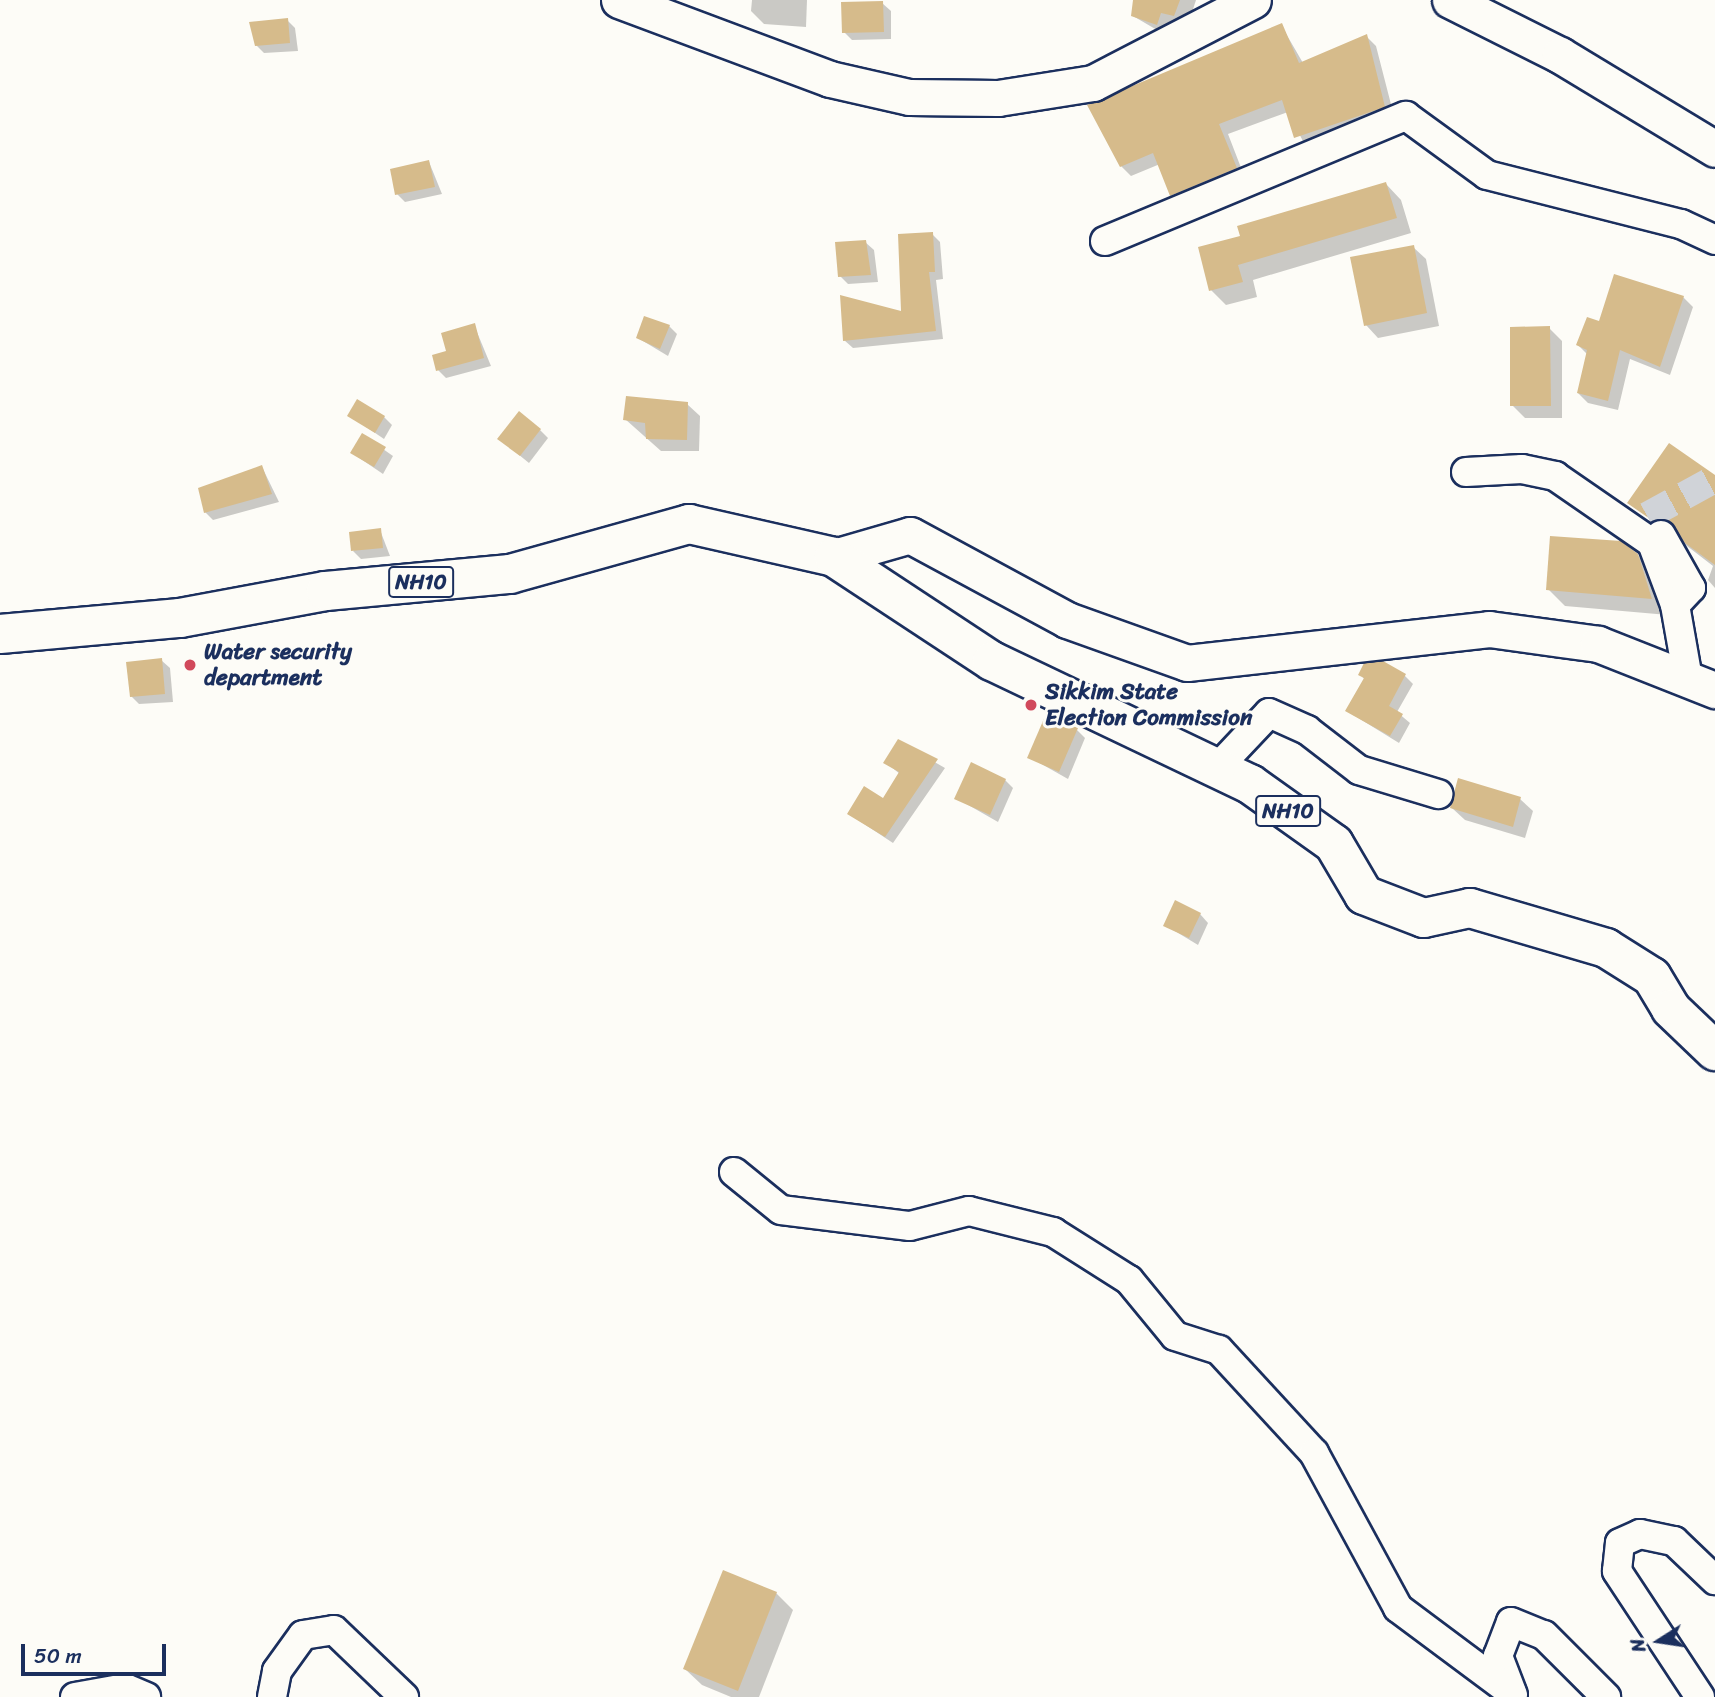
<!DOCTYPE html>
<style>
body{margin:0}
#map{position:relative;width:1715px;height:1697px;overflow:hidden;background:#fdfcf7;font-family:Sriracha,sans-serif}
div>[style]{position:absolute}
.shadow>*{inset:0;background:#0003}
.building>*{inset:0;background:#d6bb8b}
.minor-tunnel>*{height:28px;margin-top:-14px;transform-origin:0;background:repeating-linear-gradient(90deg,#d0d3d8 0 28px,transparent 0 42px)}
.roads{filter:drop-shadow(2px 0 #1b2f5e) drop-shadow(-2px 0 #1b2f5e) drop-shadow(0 2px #1b2f5e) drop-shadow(0 -2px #1b2f5e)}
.minor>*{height:28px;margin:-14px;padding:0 14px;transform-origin:14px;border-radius:14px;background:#fdfcf7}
.major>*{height:35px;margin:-17.5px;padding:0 17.5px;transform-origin:17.5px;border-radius:17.5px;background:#fdfcf7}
.highway>*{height:38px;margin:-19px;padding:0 19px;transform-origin:19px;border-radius:19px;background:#fdfcf7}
.dots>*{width:19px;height:19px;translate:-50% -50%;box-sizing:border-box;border:4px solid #fdfcf7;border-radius:50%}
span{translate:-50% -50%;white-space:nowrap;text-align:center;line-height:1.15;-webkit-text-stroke:6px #fdfcf7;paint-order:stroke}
.shield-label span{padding:2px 5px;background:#fdfcf7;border:2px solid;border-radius:5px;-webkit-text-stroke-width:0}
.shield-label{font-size:21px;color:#1b2f5e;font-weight:700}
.poi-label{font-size:23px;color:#1b2f5e;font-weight:700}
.left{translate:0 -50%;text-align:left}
.north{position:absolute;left:1624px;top:1606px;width:70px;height:70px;-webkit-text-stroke:5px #fdfcf7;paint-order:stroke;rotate:258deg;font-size:19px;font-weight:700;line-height:28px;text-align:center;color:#1b2f5e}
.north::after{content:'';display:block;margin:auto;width:24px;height:32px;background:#1b2f5e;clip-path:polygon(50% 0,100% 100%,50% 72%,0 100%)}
.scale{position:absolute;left:21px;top:1644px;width:145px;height:32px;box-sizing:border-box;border:4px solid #1b2f5e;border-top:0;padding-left:9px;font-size:21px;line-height:24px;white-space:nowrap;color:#1b2f5e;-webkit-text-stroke:5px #fdfcf7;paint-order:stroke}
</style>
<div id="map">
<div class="shadow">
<div style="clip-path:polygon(752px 0,807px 0,806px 27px,764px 24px,751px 11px)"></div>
<div style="clip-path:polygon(1142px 0,1196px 0,1187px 28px,1169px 37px,1133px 16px)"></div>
<div style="clip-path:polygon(882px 3px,891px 11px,891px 39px,852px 40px,844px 32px)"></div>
<div style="clip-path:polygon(287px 20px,295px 28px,298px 51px,264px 53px,256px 45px)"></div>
<div style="clip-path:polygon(1281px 25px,1303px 63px,1366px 36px,1376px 46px,1394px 116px,1306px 147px,1288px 112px,1228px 134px,1245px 178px,1182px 205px,1160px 164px,1131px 176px,1121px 166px)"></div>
<div style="clip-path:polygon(429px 162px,442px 194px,405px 202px,397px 194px)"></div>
<div style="clip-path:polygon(1386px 184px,1401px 200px,1411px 233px,1253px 280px,1257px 297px,1226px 305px,1211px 290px,1242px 238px)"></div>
<div style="clip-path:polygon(932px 234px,940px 242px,943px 279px,936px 280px,943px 339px,853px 348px,844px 340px,903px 313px)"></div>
<div style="clip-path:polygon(865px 242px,874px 250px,878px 282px,848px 284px,840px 276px)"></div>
<div style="clip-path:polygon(1413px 247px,1426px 259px,1439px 326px,1378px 338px,1366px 325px)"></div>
<div style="clip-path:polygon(1683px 297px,1693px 307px,1670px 375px,1630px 359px,1618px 410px,1588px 403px,1578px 393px,1588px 355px,1578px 345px,1600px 323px)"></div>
<div style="clip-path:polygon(474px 325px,491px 366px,446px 378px,438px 370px)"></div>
<div style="clip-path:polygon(669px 326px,677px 334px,668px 356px,638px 338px)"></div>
<div style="clip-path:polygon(1549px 328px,1562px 341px,1562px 418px,1525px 418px,1512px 405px)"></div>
<div style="clip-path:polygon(627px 398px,687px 404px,700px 416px,699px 451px,661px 451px,625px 419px)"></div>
<div style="clip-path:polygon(350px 416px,384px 417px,392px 425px,384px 439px)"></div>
<div style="clip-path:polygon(540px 430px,548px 438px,529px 463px,508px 446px)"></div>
<div style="clip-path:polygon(363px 435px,393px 456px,383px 474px,352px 453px)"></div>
<div style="clip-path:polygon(262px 467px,279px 502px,213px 520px,205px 512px)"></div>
<div style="clip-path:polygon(1715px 478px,1715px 588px,1708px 580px,1713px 566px,1630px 502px)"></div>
<div style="clip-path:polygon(380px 530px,390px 556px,361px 559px,353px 551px)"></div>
<div style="clip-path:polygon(1637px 555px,1655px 573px,1668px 615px,1565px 606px,1548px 589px)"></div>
<div style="clip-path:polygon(161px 660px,170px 668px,173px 702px,139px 704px,131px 696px)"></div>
<div style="clip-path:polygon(1360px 674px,1405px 676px,1413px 684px,1397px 712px,1410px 723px,1399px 743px,1347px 711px,1365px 680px)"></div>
<div style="clip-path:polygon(1077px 730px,1085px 738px,1068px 779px,1029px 757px)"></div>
<div style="clip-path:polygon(898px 741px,945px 768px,893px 843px,849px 814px,883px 800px,900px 774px,885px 762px)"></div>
<div style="clip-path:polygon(1005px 780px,1013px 788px,998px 822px,956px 798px)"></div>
<div style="clip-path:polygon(1520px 799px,1533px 811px,1525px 838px,1465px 820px,1452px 808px)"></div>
<div style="clip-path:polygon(1200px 914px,1208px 923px,1198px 945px,1165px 925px)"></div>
<div style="clip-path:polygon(776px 1593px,793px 1610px,759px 1697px,731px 1697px,702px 1685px,685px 1669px)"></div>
</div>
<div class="building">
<div style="clip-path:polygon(1133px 0,1180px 0,1174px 16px,1161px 13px,1157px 25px,1131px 16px)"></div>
<div style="clip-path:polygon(883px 1px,884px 32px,842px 33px,841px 2px)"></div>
<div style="clip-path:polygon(288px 18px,290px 43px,255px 46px,249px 22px)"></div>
<div style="clip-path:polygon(1282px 23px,1299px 63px,1367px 34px,1385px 107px,1294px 138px,1282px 100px,1219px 124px,1237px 168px,1170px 196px,1153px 153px,1120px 167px,1087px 105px)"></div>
<div style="clip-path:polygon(429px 160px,435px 187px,395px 195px,390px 169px)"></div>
<div style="clip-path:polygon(1386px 182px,1397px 218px,1238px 265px,1243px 282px,1209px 291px,1198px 247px,1240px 236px,1237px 226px)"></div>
<div style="clip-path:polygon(933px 232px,935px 272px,929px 272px,936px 331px,843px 341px,840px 295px,901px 311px,898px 234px)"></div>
<div style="clip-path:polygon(866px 240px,871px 275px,838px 277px,835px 242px)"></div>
<div style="clip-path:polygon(1414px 245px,1427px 313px,1364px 326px,1350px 257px)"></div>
<div style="clip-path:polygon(1614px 274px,1684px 296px,1660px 367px,1620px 350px,1608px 401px,1577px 393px,1587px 350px,1576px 345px,1587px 317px,1599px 321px)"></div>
<div style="clip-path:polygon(644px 316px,670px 325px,660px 349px,636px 338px)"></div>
<div style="clip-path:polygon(475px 323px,484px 358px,436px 371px,432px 355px,446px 351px,441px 333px)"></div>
<div style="clip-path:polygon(1550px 326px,1551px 406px,1510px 406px,1510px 327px)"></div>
<div style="clip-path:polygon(626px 396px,688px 402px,687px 440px,646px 439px,645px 423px,623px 420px)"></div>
<div style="clip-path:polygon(357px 399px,385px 416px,375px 433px,347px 416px)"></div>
<div style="clip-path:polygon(519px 411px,541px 429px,520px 456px,497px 439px)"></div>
<div style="clip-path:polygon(362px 433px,386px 447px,374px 467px,350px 453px)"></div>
<div style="clip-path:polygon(1669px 443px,1715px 475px,1715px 565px,1685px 543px,1670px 521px,1653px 521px,1627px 503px)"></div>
<div style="clip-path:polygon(262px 465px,272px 494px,204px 513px,198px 488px)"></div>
<div style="clip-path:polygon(381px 528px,383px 548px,351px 551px,349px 532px)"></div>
<div style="clip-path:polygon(1550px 536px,1621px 541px,1638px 554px,1652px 599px,1546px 590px)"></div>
<div style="clip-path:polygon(162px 658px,165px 694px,130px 697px,126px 662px)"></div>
<div style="clip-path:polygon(1383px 661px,1406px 674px,1389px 706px,1403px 714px,1390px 736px,1345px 711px,1364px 678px,1358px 675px,1364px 663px)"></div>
<div style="clip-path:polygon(1046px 714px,1078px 728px,1059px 772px,1027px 758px)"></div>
<div style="clip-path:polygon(898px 739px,938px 759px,885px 837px,847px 814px,864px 786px,883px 798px,899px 772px,883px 763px)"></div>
<div style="clip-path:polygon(971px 762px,1006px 779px,990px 815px,954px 799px)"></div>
<div style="clip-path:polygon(1458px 778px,1521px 797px,1513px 827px,1450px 808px)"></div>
<div style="clip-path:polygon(1175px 900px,1201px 913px,1189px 938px,1163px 926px)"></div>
<div style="clip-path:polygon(723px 1570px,777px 1592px,738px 1691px,683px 1669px)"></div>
</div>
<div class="minor-tunnel">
<div style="left:1647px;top:516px;width:77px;rotate:-28.6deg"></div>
</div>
<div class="roads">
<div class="minor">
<div style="left:1105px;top:241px;width:326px;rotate:-22.6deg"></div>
<div style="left:1406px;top:116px;width:100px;rotate:36.1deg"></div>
<div style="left:1487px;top:175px;width:200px;rotate:14.2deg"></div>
<div style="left:1681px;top:224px;width:38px;rotate:25deg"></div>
<div style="left:1466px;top:472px;width:56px;rotate:-3.1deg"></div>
<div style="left:1522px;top:469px;width:34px;rotate:12deg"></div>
<div style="left:1555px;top:476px;width:118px;rotate:34.6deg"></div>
<div style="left:1652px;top:543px;width:66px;rotate:69.6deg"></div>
<div style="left:1675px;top:605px;width:75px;rotate:80deg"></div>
<div style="left:1661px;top:535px;width:61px;rotate:60.5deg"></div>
<div style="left:1691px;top:588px;width:23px;rotate:133deg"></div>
<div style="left:1220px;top:765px;width:71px;rotate:-46.7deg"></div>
<div style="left:1269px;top:713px;width:42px;rotate:24.1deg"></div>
<div style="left:1307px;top:730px;width:66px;rotate:37.6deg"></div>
<div style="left:1359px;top:770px;width:83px;rotate:16.9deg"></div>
<div style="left:734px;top:1172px;width:60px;rotate:39deg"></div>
<div style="left:781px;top:1210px;width:130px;rotate:7.1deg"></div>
<div style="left:910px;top:1226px;width:61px;rotate:-14.3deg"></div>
<div style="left:969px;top:1211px;width:87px;rotate:14deg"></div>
<div style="left:1053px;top:1232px;width:90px;rotate:32.3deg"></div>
<div style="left:1129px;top:1280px;width:72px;rotate:50.6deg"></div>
<div style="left:1175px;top:1336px;width:46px;rotate:17.7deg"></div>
<div style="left:1219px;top:1350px;width:140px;rotate:47.3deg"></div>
<div style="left:1314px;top:1453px;width:176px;rotate:61.5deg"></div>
<div style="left:1398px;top:1608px;width:142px;rotate:36.7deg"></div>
<div style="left:1513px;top:1695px;width:42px;rotate:-111deg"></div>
<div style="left:1498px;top:1656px;width:36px;rotate:-69deg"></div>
<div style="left:1511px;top:1622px;width:35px;rotate:22deg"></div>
<div style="left:1544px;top:1635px;width:88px;rotate:45deg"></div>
<div style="left:75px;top:1697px;width:51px;rotate:-10.2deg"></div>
<div style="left:125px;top:1688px;width:23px;rotate:23deg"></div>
<div style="left:272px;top:1697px;width:26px;rotate:-79deg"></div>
<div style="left:277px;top:1671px;width:44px;rotate:-54.2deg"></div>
<div style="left:303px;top:1635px;width:31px;rotate:-9deg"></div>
<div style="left:334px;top:1630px;width:97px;rotate:43.7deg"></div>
<div style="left:1700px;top:1697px;width:151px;rotate:-123.4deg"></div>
<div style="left:1617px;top:1571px;width:28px;rotate:-84deg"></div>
<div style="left:1620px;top:1543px;width:22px;rotate:-24deg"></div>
<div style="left:1640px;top:1534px;width:35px;rotate:12deg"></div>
<div style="left:1674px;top:1541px;width:57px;rotate:43.6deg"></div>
</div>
<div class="major">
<div style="left:619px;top:0;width:225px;rotate:20.5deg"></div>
<div style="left:830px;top:79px;width:81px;rotate:12.8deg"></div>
<div style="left:909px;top:97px;width:89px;rotate:0.6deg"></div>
<div style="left:998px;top:98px;width:96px;rotate:-9deg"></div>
<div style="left:1093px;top:83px;width:180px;rotate:-27.4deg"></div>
<div style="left:1450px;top:0;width:123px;rotate:26.6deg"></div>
<div style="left:1560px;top:55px;width:181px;rotate:31.2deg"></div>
<div style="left:834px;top:557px;width:79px;rotate:-16.1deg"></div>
<div style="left:910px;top:535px;width:179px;rotate:28.4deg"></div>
<div style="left:1067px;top:620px;width:127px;rotate:19.7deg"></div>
<div style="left:1187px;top:663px;width:304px;rotate:-6.4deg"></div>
<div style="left:1489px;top:629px;width:110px;rotate:7.8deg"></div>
<div style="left:1598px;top:644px;width:126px;rotate:21.5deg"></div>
</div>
<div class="highway">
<div style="left:0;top:634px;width:181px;rotate:-5.1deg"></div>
<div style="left:180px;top:618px;width:148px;rotate:-10.5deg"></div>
<div style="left:326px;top:591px;width:185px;rotate:-5.3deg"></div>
<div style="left:510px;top:574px;width:186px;rotate:-15.6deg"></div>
<div style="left:689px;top:524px;width:149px;rotate:12.8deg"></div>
<div style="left:834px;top:557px;width:189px;rotate:33.4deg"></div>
<div style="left:992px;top:661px;width:286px;rotate:25.5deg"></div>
<div style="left:1250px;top:784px;width:103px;rotate:35.5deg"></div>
<div style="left:1334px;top:844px;width:59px;rotate:59.5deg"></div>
<div style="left:1364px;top:895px;width:64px;rotate:21deg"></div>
<div style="left:1424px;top:918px;width:47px;rotate:-12.3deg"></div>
<div style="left:1470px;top:908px;width:142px;rotate:16.4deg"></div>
<div style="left:1606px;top:948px;width:54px;rotate:32.2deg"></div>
<div style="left:1652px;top:977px;width:37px;rotate:59deg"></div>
<div style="left:1671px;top:1009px;width:61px;rotate:43.7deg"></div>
</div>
</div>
<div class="dots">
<div style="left:190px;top:665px;background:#d1495b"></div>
<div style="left:1031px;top:705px;background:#d1495b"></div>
</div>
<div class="shield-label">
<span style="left:421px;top:582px">NH10</span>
<span style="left:1288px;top:811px">NH10</span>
</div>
<div class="poi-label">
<span class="left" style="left:204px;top:665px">Water security<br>department</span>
<span class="left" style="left:1045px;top:705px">Sikkim State<br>Election Commission</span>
</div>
<div class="north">N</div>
<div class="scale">50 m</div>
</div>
